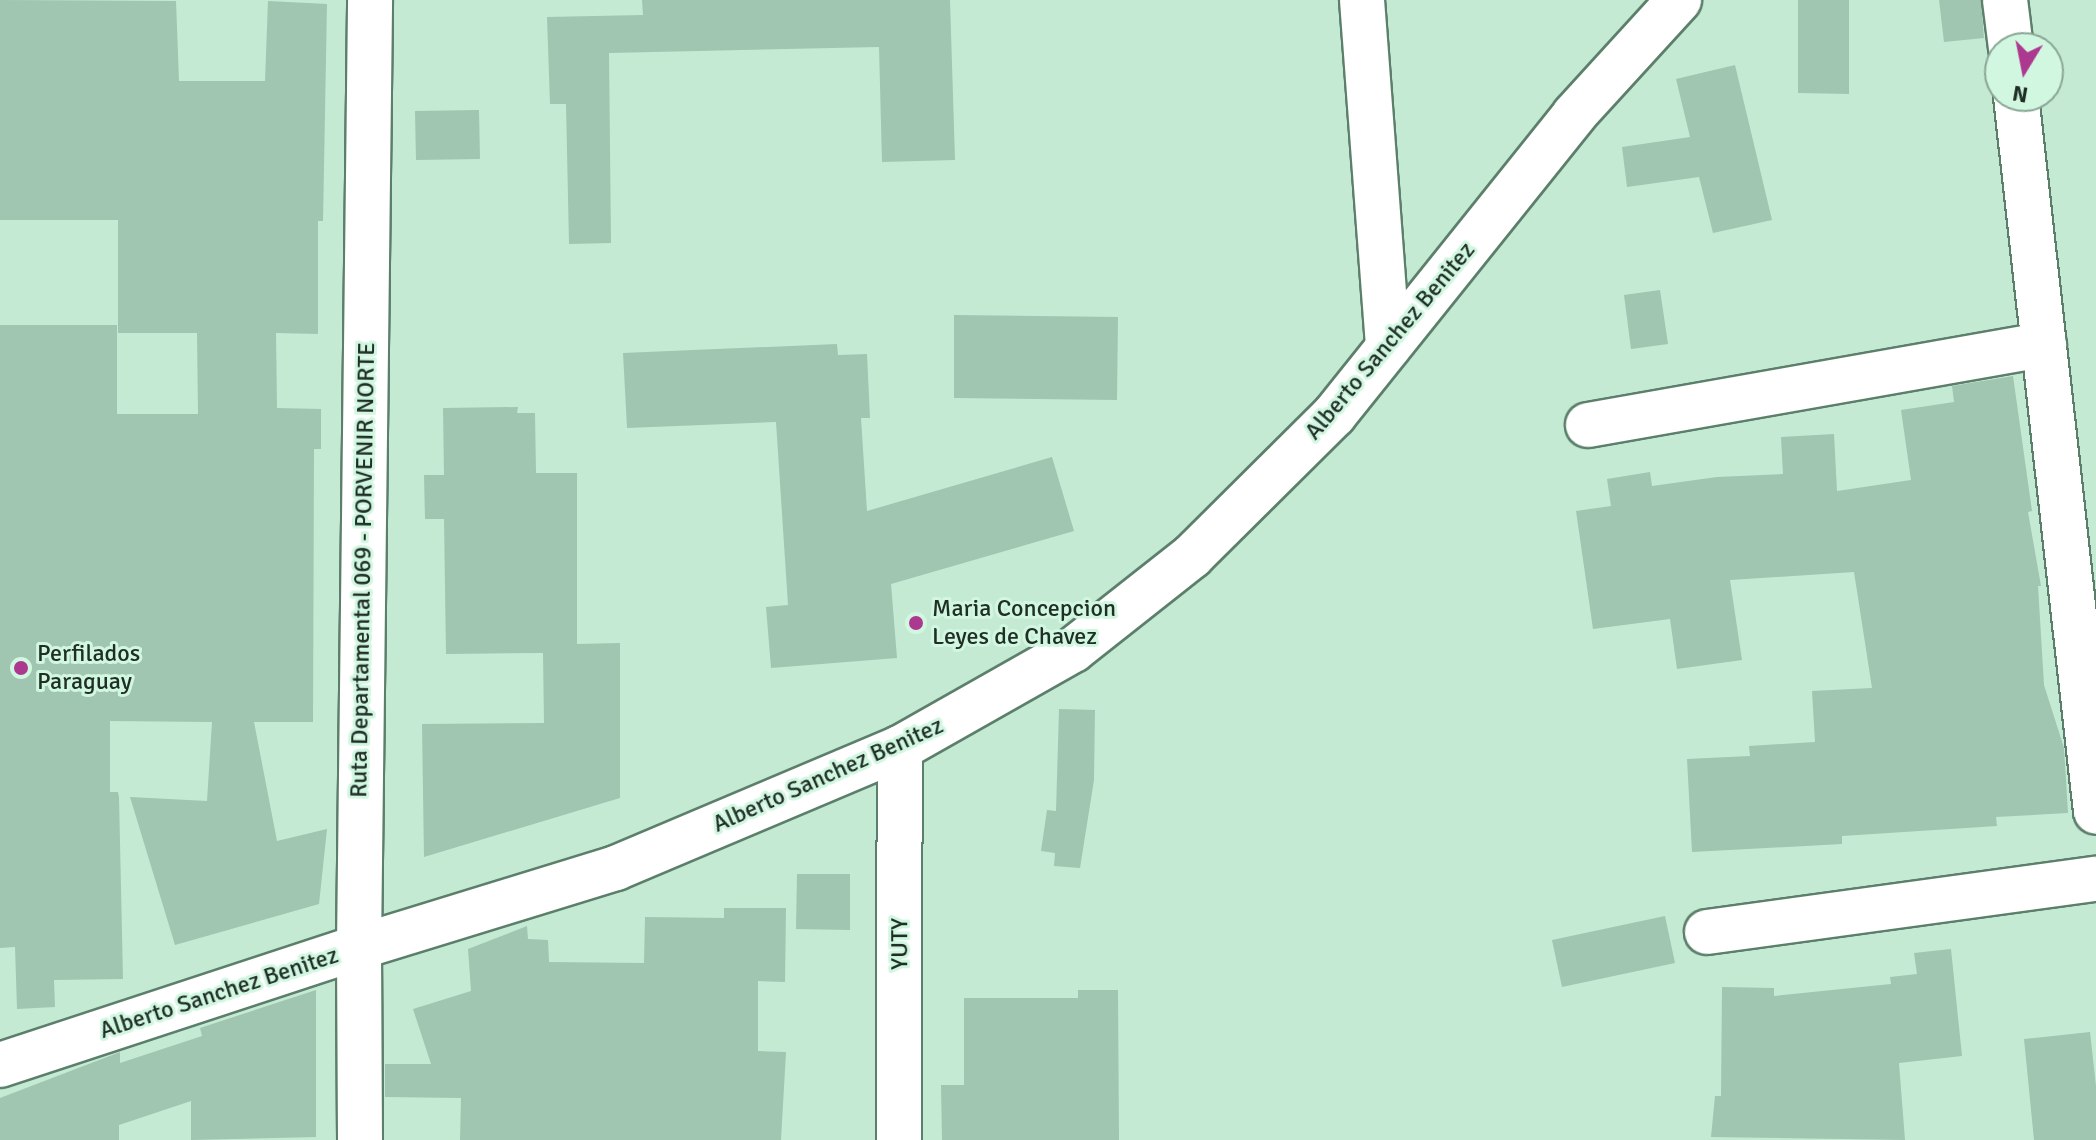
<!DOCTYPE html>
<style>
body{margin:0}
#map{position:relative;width:2096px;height:1140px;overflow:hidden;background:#c4ead3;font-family:Signika,sans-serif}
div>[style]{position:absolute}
.building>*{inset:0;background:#a0c5b0}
.roads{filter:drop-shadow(2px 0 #5c7f6b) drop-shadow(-2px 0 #5c7f6b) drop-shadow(0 2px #5c7f6b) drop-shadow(0 -2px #5c7f6b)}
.minor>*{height:44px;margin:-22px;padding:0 22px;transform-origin:22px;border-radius:22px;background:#fff}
.tertiary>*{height:44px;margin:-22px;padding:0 22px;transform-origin:22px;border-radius:22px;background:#fff}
.secondary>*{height:44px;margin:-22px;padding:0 22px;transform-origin:22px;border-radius:22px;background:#fff}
.dots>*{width:22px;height:22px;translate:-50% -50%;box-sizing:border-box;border:4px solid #d1f7e1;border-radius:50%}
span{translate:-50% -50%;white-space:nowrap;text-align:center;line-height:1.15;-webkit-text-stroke:6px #d1f7e1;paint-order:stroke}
.street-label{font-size:24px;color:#202f26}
.poi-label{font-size:24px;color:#202f26}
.left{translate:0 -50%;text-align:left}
.north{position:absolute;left:1984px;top:32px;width:80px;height:80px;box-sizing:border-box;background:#d1f7e1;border:2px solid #8aa796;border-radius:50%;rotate:190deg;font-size:22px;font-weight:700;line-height:32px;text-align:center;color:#202f26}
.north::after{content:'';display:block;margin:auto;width:28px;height:36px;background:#ad388f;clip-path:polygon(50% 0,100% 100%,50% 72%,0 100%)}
</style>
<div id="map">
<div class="building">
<div style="clip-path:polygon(0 0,176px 1px,179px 81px,265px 81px,268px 1px,327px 4px,323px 221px,318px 221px,318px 334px,276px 333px,277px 408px,321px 409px,321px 449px,314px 449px,313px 722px,254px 722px,277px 841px,327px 829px,319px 904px,175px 945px,130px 797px,207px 801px,212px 722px,110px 721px,110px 792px,118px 792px,119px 797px,123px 979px,54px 980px,55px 1007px,17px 1009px,15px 947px,0 948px,0 325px,117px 325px,117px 414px,198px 414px,197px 333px,118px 333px,118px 220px,0 220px)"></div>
<div style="clip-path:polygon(642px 0,950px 0,955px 160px,882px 162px,879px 47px,609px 53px,611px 243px,569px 244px,566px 104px,550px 104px,547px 17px,643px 15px)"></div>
<div style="clip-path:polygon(1798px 0,1849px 0,1849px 94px,1798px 93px)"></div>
<div style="clip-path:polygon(1939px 0,1981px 0,1984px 38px,1944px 42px)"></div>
<div style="clip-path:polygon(1735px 65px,1772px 220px,1713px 233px,1699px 177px,1627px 187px,1622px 147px,1690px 137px,1676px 79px)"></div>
<div style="clip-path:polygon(479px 110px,480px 159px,416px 160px,415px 111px)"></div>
<div style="clip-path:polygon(1660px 290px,1668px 344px,1631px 349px,1624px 295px)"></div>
<div style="clip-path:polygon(954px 315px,1118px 317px,1117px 400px,954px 398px)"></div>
<div style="clip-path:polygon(837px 344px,838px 355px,867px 354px,870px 418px,861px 418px,867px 511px,1052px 457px,1074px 531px,891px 584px,897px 658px,771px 668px,766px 607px,788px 605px,776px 422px,627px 428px,623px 353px)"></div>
<div style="clip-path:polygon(2013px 376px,2032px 511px,2028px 512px,2041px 586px,2038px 586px,2044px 685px,2064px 748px,2068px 813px,1996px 817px,1997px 826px,1842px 836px,1842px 844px,1692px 852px,1687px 759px,1750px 756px,1749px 746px,1815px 742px,1812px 691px,1872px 688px,1854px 572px,1730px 580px,1742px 660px,1677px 669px,1670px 619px,1593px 629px,1576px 511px,1611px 506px,1607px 479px,1650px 472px,1652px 486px,1717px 477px,1783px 474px,1781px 437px,1834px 434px,1837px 491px,1911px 480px,1901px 410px,1954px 402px,1952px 386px)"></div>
<div style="clip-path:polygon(518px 407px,517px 413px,535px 413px,536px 473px,577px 473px,577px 644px,620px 643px,620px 798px,424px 857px,422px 724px,544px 723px,543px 653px,446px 654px,444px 519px,425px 519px,424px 475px,444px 475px,443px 408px)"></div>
<div style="clip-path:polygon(1059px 709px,1095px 710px,1094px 780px,1080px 868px,1054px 866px,1055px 853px,1041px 851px,1047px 810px,1056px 811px)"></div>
<div style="clip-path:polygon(797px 874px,850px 874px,850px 930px,796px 929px)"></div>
<div style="clip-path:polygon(724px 908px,786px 908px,785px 982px,758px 981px,758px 1051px,786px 1052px,781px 1140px,460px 1140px,461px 1098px,385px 1097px,385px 1064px,431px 1064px,413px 1009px,471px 991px,468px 949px,527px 926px,528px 939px,548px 940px,549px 962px,644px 963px,645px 917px,724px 918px)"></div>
<div style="clip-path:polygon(1665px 916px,1675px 963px,1562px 987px,1552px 940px)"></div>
<div style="clip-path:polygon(1951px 949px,1962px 1056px,1899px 1063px,1905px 1140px,1711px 1137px,1715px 1096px,1721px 1096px,1722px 987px,1774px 988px,1774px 996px,1891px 984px,1890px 977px,1917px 974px,1914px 953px)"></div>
<div style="clip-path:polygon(316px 990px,316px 1137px,191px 1140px,191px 1101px,119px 1125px,119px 1140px,0 1140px,0 1098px,120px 1052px,120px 1063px,202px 1036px,200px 1028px)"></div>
<div style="clip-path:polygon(1078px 990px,1118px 990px,1119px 1140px,942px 1140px,941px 1085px,964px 1085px,964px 998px,1078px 998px)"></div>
<div style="clip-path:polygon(2090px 1032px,2096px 1086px,2096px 1140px,2034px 1140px,2024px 1039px)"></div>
</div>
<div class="roads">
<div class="minor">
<div style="left:1362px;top:0;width:348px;rotate:85.7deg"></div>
<div style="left:2005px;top:0;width:48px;rotate:82.9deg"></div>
<div style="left:2016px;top:96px;width:720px;rotate:83.62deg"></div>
<div style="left:1588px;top:425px;width:463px;rotate:-10deg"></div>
<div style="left:1707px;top:932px;width:393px;rotate:-7.8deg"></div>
<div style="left:899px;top:1140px;width:392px;rotate:-89.9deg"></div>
</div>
<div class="tertiary">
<div style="left:0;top:1065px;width:378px;rotate:-18.2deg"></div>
<div style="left:359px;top:947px;width:269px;rotate:-17.1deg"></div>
<div style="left:616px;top:868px;width:308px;rotate:-22.9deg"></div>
<div style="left:900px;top:748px;width:199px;rotate:-29.5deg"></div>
<div style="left:1073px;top:650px;width:152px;rotate:-38.3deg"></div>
<div style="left:1192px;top:556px;width:200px;rotate:-44.8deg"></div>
<div style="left:1334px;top:415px;width:384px;rotate:-51.3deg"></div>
<div style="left:1574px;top:115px;width:156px;rotate:-47.6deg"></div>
</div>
<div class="secondary">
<div style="left:360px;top:1140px;width:193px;rotate:-90.3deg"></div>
<div style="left:359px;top:947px;width:947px;rotate:-89.33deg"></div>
</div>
</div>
<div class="dots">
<div style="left:916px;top:623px;background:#ad388f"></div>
<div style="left:21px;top:668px;background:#ad388f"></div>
</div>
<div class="street-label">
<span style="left:1390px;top:341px;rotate:-50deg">Alberto Sanchez Benitez</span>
<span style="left:363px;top:570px;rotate:-89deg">Ruta Departamental 069 - PORVENIR NORTE</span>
<span style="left:828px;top:775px;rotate:-24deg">Alberto Sanchez Benitez</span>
<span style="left:900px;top:944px;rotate:-90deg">YUTY</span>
<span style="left:219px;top:993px;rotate:-18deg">Alberto Sanchez Benitez</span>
</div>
<div class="poi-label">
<span class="left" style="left:932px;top:623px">Maria Concepcion<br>Leyes de Chavez</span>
<span class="left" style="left:37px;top:668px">Perfilados<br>Paraguay</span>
</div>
<div class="north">N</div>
</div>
